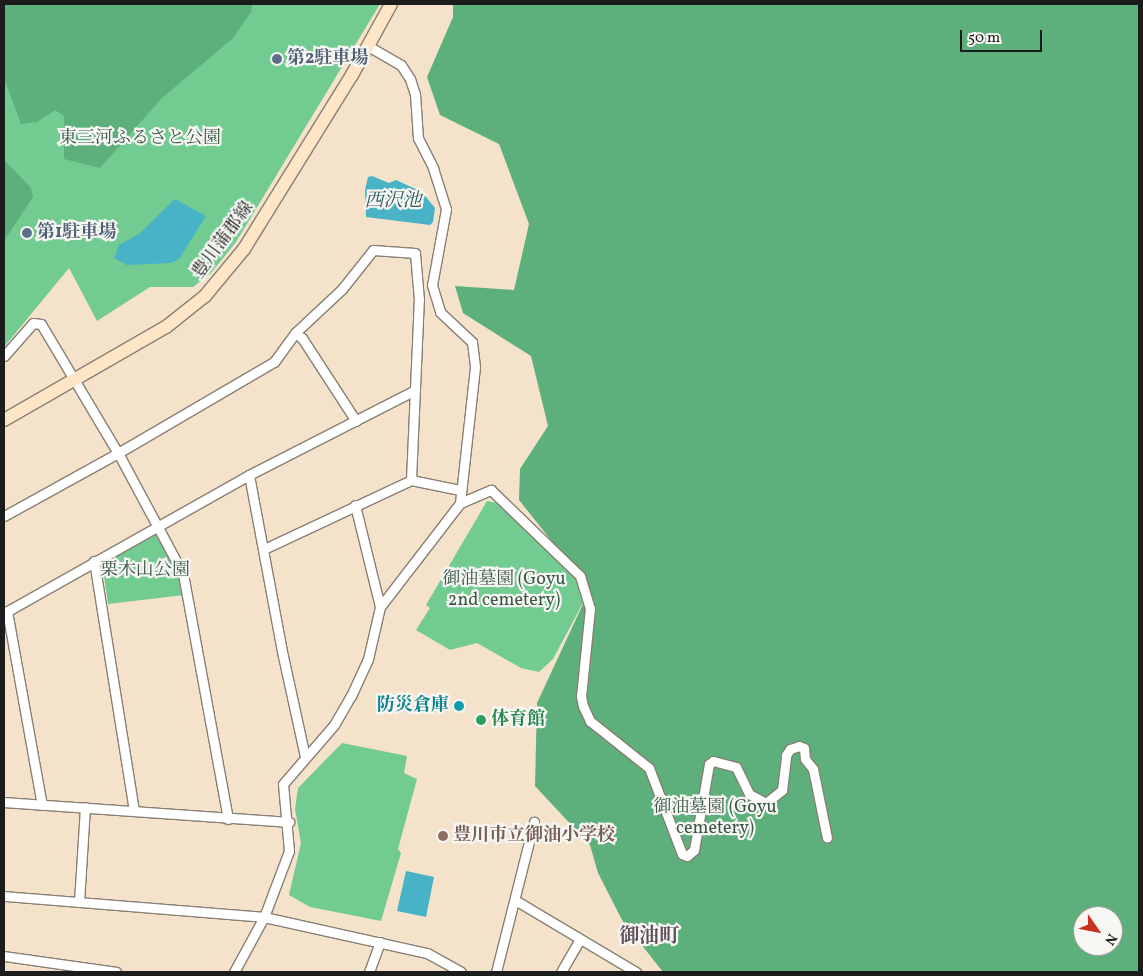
<!DOCTYPE html>
<meta charset="utf-8">
<style>
body{margin:0}
#map{position:relative;width:1143px;height:976px;overflow:hidden;background:#f5e2cb;font-family:Vollkorn,"Noto Serif JP",serif}
div>[style]{position:absolute}
.green>*{inset:0;background:#72cb91}
.forest>*{inset:0;background:#5daf7b}
.water>*{inset:0;background:#48b2c6}
.roads{filter:drop-shadow(1px 0 #887f74) drop-shadow(-1px 0 #887f74) drop-shadow(0 1px #887f74) drop-shadow(0 -1px #887f74)}
.minor>*{height:9px;margin:-4.5px;padding:0 4.5px;transform-origin:4.5px;border-radius:4.5px;background:#fff}
.secondary>*{height:12px;margin:-6px;padding:0 6px;transform-origin:6px;border-radius:6px;background:#fee5c5}
.dots>*{width:14px;height:14px;translate:-50% -50%;box-sizing:border-box;border:2px solid #f6f6f2;border-radius:50%}
span{translate:-50% -50%;white-space:nowrap;text-align:center;line-height:1.15;-webkit-text-stroke:4.5px #f6f6f2;paint-order:stroke}
.service-label{font-size:18px;color:#4e5e75;font-weight:700}
.left{translate:0 -50%;text-align:left}
.park-label{font-size:18px;color:#3a5945}
.street-label{font-size:18px;color:#1c1c1c}
.culture-label{font-size:18px;color:#0d838f;font-weight:700}
.right{translate:-100% -50%;text-align:right}
.leisure-label{font-size:18px;color:#27864d;font-weight:700}
.education-label{font-size:18px;color:#785e54;font-weight:700}
.water-label{font-size:19px;color:#2e5860;font-style:italic}
.quarter-label{font-size:20px;color:#624f5d;font-weight:700}
.frame{position:absolute;inset:0;border:5px solid #1c1c1c;pointer-events:none}
.north{position:absolute;left:1073px;top:906px;width:50px;height:50px;box-sizing:border-box;background:#f6f6f2;border:1px solid #9f9f9c;border-radius:50%;rotate:123deg;font-size:14px;font-weight:700;line-height:20px;text-align:center;color:#1c1c1c}
.north::after{content:'';display:block;margin:auto;width:18px;height:22px;background:#c8321e;clip-path:polygon(50% 0,100% 100%,50% 72%,0 100%)}
.scale{position:absolute;left:960px;top:30px;width:82px;height:22px;box-sizing:border-box;border:2px solid #1c1c1c;border-top:0;padding-left:6px;font-size:15px;line-height:18px;white-space:nowrap;color:#1c1c1c;-webkit-text-stroke:4px #f6f6f2;paint-order:stroke}
</style>
<div id="map">
<div class="green">
<div style="clip-path:polygon(4px 4px,380px 4px,236px 242px,211px 273px,193px 287px,150px 287px,97px 321px,69px 268px,4px 347px)"></div>
<div style="clip-path:polygon(487px 501px,498px 503px,578px 582px,584px 601px,553px 659px,539px 672px,521px 668px,477px 643px,450px 650px,416px 630px,430px 608px,426px 605px)"></div>
<div style="clip-path:polygon(156px 532px,181px 574px,184px 595px,108px 604px,102px 562px)"></div>
<div style="clip-path:polygon(342px 743px,407px 756px,404px 773px,417px 779px,398px 849px,401px 853px,381px 921px,310px 907px,289px 895px,301px 843px,295px 809px,298px 788px)"></div>
</div>
<div class="forest">
<div style="clip-path:polygon(4px 4px,252px 4px,251px 12px,233px 38px,161px 99px,100px 168px,64px 159px,64px 116px,55px 110px,37px 122px,21px 124px,4px 78px)"></div>
<div style="clip-path:polygon(evenodd,453px 4px,1139px 4px,1139px 972px,663px 972px,622px 920px,598px 873px,590px 845px,535px 786px,537px 703px,590px 589px,519px 500px,520px 469px,548px 426px,531px 356px,463px 313px,455px 286px,514px 290px,529px 224px,499px 144px,440px 115px,427px 77px,453px 17px,453px 4px,1083px 916px,1113px 916px,1113px 946px,1083px 946px,1083px 916px)"></div>
<div style="clip-path:polygon(4px 160px,31px 188px,33px 197px,4px 241px)"></div>
</div>
<div class="water">
<div style="clip-path:polygon(372px 176px,389px 183px,396px 180px,422px 192px,435px 208px,433px 222px,430px 225px,366px 217px,365px 190px,368px 177px)"></div>
<div style="clip-path:polygon(175px 199px,206px 216px,179px 259px,171px 263px,127px 265px,114px 258px,119px 245px,139px 234px)"></div>
<div style="clip-path:polygon(406px 871px,434px 877px,426px 917px,397px 911px)"></div>
</div>
<div class="roads">
<div class="minor">
<div style="left:368px;top:46px;width:38px;rotate:30deg"></div>
<div style="left:401px;top:65px;width:17px;rotate:57deg"></div>
<div style="left:410px;top:79px;width:16px;rotate:72deg"></div>
<div style="left:415px;top:94px;width:44px;rotate:86.1deg"></div>
<div style="left:418px;top:138px;width:34px;rotate:63deg"></div>
<div style="left:433px;top:168px;width:43px;rotate:72.4deg"></div>
<div style="left:446px;top:209px;width:77px;rotate:100.4deg"></div>
<div style="left:432px;top:285px;width:28px;rotate:73deg"></div>
<div style="left:440px;top:312px;width:44px;rotate:43.2deg"></div>
<div style="left:472px;top:342px;width:25px;rotate:83deg"></div>
<div style="left:475px;top:367px;width:137px;rotate:96.3deg"></div>
<div style="left:4px;top:356px;width:44px;rotate:-48.7deg"></div>
<div style="left:33px;top:323px;width:8px;rotate:7deg"></div>
<div style="left:41px;top:324px;width:150px;rotate:59.2deg"></div>
<div style="left:118px;top:453px;width:130px;rotate:151.1deg"></div>
<div style="left:249px;top:475px;width:184px;rotate:79.4deg"></div>
<div style="left:283px;top:656px;width:103px;rotate:77.7deg"></div>
<div style="left:411px;top:480px;width:50px;rotate:11.5deg"></div>
<div style="left:355px;top:505px;width:105px;rotate:76.2deg"></div>
<div style="left:264px;top:549px;width:162px;rotate:-25.1deg"></div>
<div style="left:411px;top:480px;width:180px;rotate:-87.5deg"></div>
<div style="left:419px;top:300px;width:47px;rotate:-94.9deg"></div>
<div style="left:415px;top:253px;width:42px;rotate:-175.9deg"></div>
<div style="left:373px;top:250px;width:50px;rotate:128.5deg"></div>
<div style="left:342px;top:289px;width:64px;rotate:136.9deg"></div>
<div style="left:94px;top:561px;width:253px;rotate:80.9deg"></div>
<div style="left:7px;top:611px;width:197px;rotate:79.8deg"></div>
<div style="left:4px;top:613px;width:281px;rotate:-29.4deg"></div>
<div style="left:249px;top:475px;width:186px;rotate:-27.1deg"></div>
<div style="left:4px;top:802px;width:286px;rotate:4deg"></div>
<div style="left:228px;top:819px;width:249px;rotate:-100.4deg"></div>
<div style="left:183px;top:574px;width:137px;rotate:-118.2deg"></div>
<div style="left:118px;top:453px;width:181px;rotate:-30.3deg"></div>
<div style="left:274px;top:362px;width:36px;rotate:-54deg"></div>
<div style="left:295px;top:333px;width:9px;rotate:36deg"></div>
<div style="left:302px;top:338px;width:99px;rotate:57deg"></div>
<div style="left:4px;top:896px;width:261px;rotate:4.6deg"></div>
<div style="left:264px;top:917px;width:167px;rotate:12.5deg"></div>
<div style="left:427px;top:953px;width:39px;rotate:29deg"></div>
<div style="left:515px;top:900px;width:141px;rotate:30.8deg"></div>
<div style="left:79px;top:902px;width:95px;rotate:-86.4deg"></div>
<div style="left:4px;top:956px;width:113px;rotate:8.1deg"></div>
<div style="left:234px;top:972px;width:63px;rotate:-61.4deg"></div>
<div style="left:264px;top:917px;width:71px;rotate:-69.3deg"></div>
<div style="left:289px;top:851px;width:67px;rotate:-95.1deg"></div>
<div style="left:283px;top:784px;width:78px;rotate:-49.2deg"></div>
<div style="left:334px;top:725px;width:34px;rotate:-60deg"></div>
<div style="left:351px;top:696px;width:41px;rotate:-65.3deg"></div>
<div style="left:368px;top:659px;width:53px;rotate:-77deg"></div>
<div style="left:380px;top:607px;width:131px;rotate:-52.4deg"></div>
<div style="left:460px;top:503px;width:34px;rotate:-23deg"></div>
<div style="left:491px;top:490px;width:124px;rotate:44deg"></div>
<div style="left:580px;top:576px;width:34px;rotate:73deg"></div>
<div style="left:590px;top:608px;width:88px;rotate:95.8deg"></div>
<div style="left:581px;top:696px;width:10px;rotate:79deg"></div>
<div style="left:583px;top:706px;width:17px;rotate:65deg"></div>
<div style="left:590px;top:721px;width:75px;rotate:38.5deg"></div>
<div style="left:649px;top:768px;width:92px;rotate:69deg"></div>
<div style="left:682px;top:854px;width:5px;rotate:22deg"></div>
<div style="left:687px;top:856px;width:9px;rotate:-41deg"></div>
<div style="left:694px;top:850px;width:87px;rotate:-80.1deg"></div>
<div style="left:709px;top:764px;width:5px;rotate:-37deg"></div>
<div style="left:713px;top:761px;width:24px;rotate:15deg"></div>
<div style="left:736px;top:767px;width:30px;rotate:64deg"></div>
<div style="left:749px;top:794px;width:19px;rotate:28deg"></div>
<div style="left:766px;top:803px;width:21px;rotate:-39deg"></div>
<div style="left:782px;top:790px;width:35px;rotate:-83deg"></div>
<div style="left:786px;top:755px;width:7px;rotate:-56deg"></div>
<div style="left:790px;top:749px;width:9px;rotate:-18deg"></div>
<div style="left:799px;top:746px;width:5px;rotate:22deg"></div>
<div style="left:804px;top:748px;width:11px;rotate:85deg"></div>
<div style="left:805px;top:759px;width:13px;rotate:51deg"></div>
<div style="left:813px;top:769px;width:70px;rotate:78.5deg"></div>
<div style="left:369px;top:972px;width:32px;rotate:-70deg"></div>
<div style="left:496px;top:972px;width:155px;rotate:-75.8deg"></div>
<div style="left:561px;top:972px;width:38px;rotate:-60deg"></div>
</div>
<div class="secondary">
<div style="left:4px;top:420px;width:187px;rotate:-29.9deg"></div>
<div style="left:166px;top:327px;width:50px;rotate:-38.5deg"></div>
<div style="left:205px;top:296px;width:61px;rotate:-50.3deg"></div>
<div style="left:244px;top:249px;width:205px;rotate:-58.2deg"></div>
<div style="left:352px;top:75px;width:81px;rotate:-61.2deg"></div>
</div>
</div>
<div class="dots">
<div style="left:277px;top:59px;background:#5c6f8a"></div>
<div style="left:27px;top:233px;background:#5c6f8a"></div>
<div style="left:459px;top:706px;background:#0f9aa8"></div>
<div style="left:481px;top:720px;background:#2e9e5b"></div>
<div style="left:443px;top:836px;background:#8d6e63"></div>
</div>
<div class="service-label">
<span class="left" style="left:287px;top:59px">第2駐車場</span>
<span class="left" style="left:37px;top:233px">第1駐車場</span>
</div>
<div class="park-label">
<span style="left:140px;top:139px">東三河ふるさと公園</span>
<span style="left:145px;top:571px">栗木山公園</span>
<span style="left:504px;top:591px">御油墓園 (Goyu<br>2nd cemetery)</span>
<span style="left:715px;top:819px">御油墓園 (Goyu<br>cemetery)</span>
</div>
<div class="street-label">
<span style="left:224px;top:241px;rotate:-54deg">豊川蒲郡線</span>
</div>
<div class="culture-label">
<span class="right" style="left:449px;top:706px">防災倉庫</span>
</div>
<div class="leisure-label">
<span class="left" style="left:491px;top:720px">体育館</span>
</div>
<div class="education-label">
<span class="left" style="left:453px;top:836px">豊川市立御油小学校</span>
</div>
<div class="water-label">
<span style="left:393px;top:202px">西沢池</span>
</div>
<div class="quarter-label">
<span style="left:649px;top:937px">御油町</span>
</div>
<div class="frame"></div>
<div class="north">N</div>
<div class="scale">50 m</div>
</div>
